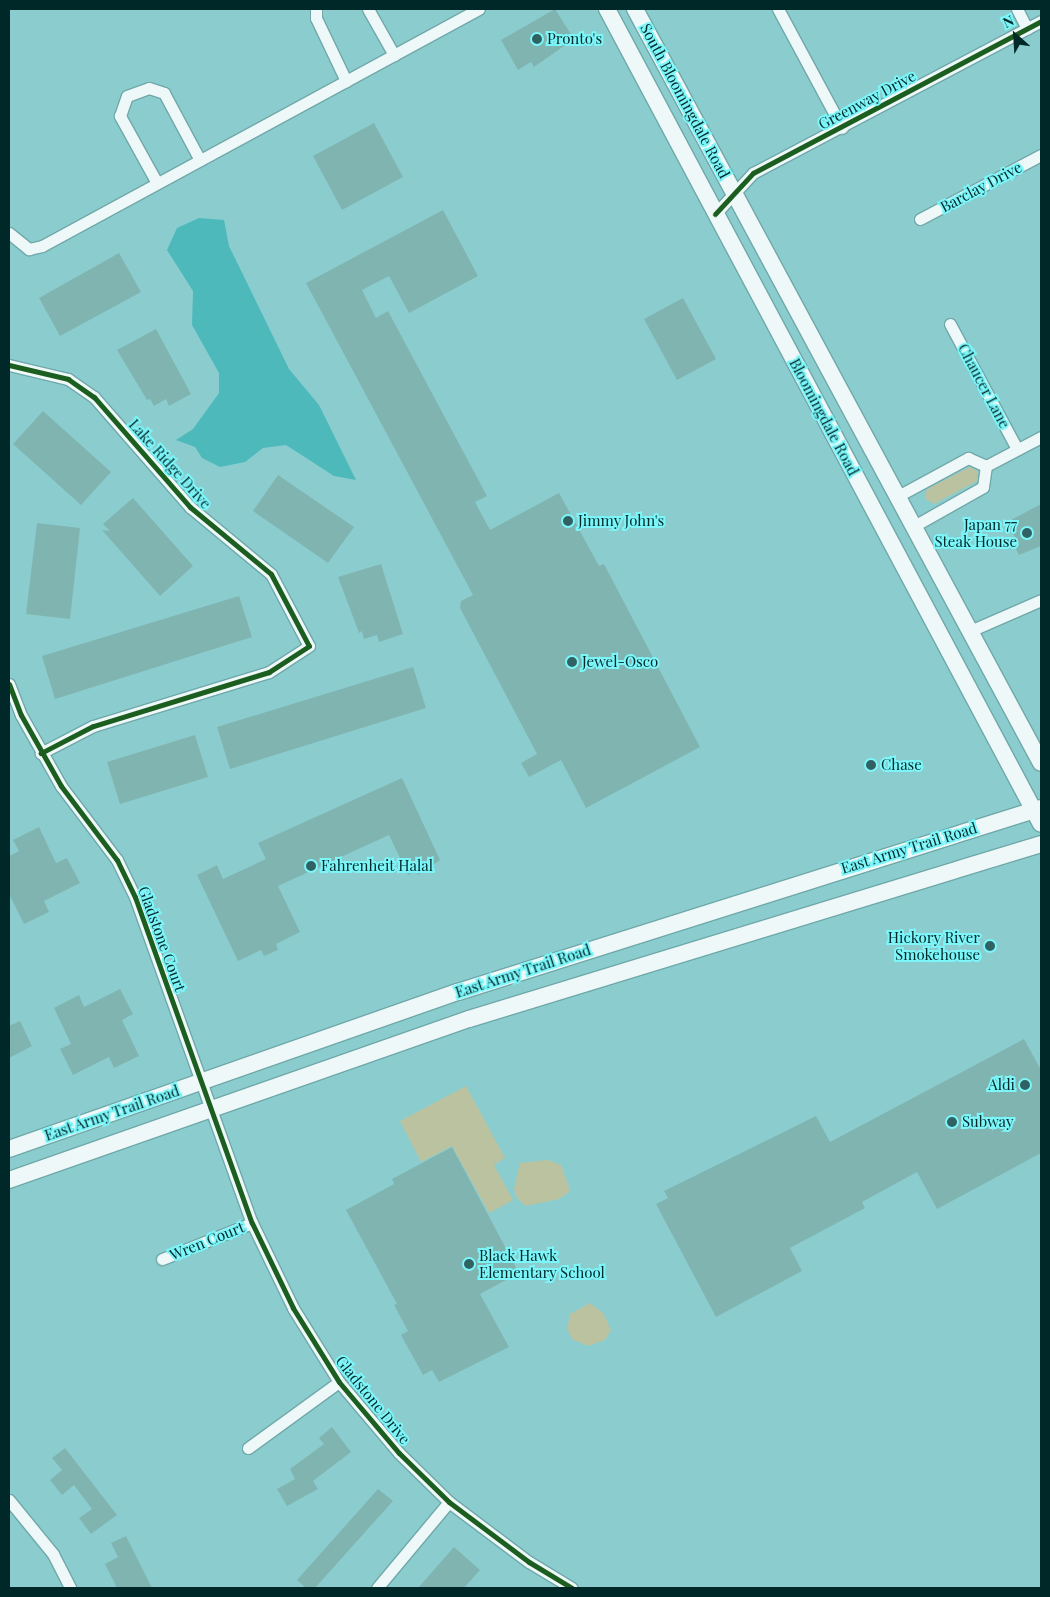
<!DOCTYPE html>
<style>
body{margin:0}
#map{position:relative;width:1050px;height:1597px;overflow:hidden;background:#8bcdcf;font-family:"Playfair Display",serif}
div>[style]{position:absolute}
.green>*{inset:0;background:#bbc2a0}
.water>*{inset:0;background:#4db9bb}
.building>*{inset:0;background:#80b4b1}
.roads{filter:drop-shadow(1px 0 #70a8a9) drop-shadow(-1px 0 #70a8a9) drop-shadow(0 1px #70a8a9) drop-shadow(0 -1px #70a8a9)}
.street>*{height:11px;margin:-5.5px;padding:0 5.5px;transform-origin:5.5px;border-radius:5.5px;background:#eef8f8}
.secondary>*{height:16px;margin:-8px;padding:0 8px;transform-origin:8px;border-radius:8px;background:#eef8f8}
.cycleway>*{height:5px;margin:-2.5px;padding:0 2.5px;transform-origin:2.5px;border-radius:2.5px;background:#1b5e20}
.dots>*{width:14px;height:14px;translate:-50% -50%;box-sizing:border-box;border:2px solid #7cf6f9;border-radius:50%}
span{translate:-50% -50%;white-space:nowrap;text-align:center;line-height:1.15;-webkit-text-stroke:4px #7cf6f9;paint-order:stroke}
.poi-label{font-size:15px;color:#002829}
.left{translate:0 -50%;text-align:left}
.right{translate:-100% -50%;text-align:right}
.street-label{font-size:15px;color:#002829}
.frame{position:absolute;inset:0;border:10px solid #002829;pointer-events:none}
.north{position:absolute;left:990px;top:10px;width:50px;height:50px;-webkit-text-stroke:4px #7cf6f9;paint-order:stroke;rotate:334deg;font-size:14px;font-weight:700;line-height:20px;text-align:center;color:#002829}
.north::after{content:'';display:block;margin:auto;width:18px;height:22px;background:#002829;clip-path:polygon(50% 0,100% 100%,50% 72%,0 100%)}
</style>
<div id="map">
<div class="green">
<div style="clip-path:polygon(970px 467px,977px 471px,977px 481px,934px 504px,926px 499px,926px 491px,931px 487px)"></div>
<div style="clip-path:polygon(466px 1086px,505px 1158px,494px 1165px,513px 1200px,489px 1213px,452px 1146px,421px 1162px,400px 1121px)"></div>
<div style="clip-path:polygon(548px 1160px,561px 1165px,570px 1191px,559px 1199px,526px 1206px,517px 1198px,514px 1189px,520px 1163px)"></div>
<div style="clip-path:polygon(590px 1303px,603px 1313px,611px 1330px,605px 1340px,588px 1346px,572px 1339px,567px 1329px,570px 1314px)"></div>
</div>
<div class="water">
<div style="clip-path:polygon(199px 218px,224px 220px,229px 246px,289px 369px,319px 405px,356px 480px,334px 476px,286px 445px,263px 448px,245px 462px,220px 467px,202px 458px,195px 447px,176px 440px,193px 429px,219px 393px,219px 373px,192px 325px,193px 291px,167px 250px,177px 228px)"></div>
</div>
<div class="building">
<div style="clip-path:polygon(555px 9px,574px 39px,534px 67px,531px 62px,518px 70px,501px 40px)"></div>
<div style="clip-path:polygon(374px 123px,403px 177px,342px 210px,313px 156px)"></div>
<div style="clip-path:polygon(443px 210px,478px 276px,409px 313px,389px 276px,362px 290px,376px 318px,388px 311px,487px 496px,475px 502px,490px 530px,559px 493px,599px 566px,604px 564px,700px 747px,586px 808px,561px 760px,529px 777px,521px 763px,537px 754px,460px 608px,461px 601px,473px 595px,306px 283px)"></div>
<div style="clip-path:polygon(119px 253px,141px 292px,60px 336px,39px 298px)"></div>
<div style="clip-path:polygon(683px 298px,716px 359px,677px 380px,644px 319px)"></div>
<div style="clip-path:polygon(156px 329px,191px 394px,169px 406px,166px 399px,154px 406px,150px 399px,147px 400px,117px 350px)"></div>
<div style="clip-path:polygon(43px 411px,111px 472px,81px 505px,13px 444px)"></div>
<div style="clip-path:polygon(278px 475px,354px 527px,328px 563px,253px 511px)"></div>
<div style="clip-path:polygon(133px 498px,193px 566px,160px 596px,102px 530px,110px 531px,103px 524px)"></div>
<div style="clip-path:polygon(1041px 504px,1041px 546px,1019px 555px,1014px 545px,1018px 543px,1007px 522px)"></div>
<div style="clip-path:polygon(37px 523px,80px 528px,70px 619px,26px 614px)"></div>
<div style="clip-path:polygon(381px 564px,403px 634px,379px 642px,377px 635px,364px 639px,362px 631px,359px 633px,338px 577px)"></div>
<div style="clip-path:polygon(239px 596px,252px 637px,55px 699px,42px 656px)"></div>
<div style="clip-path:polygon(413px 667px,426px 708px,230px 769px,217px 727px)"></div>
<div style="clip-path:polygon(195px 735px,208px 777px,120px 804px,107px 762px)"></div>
<div style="clip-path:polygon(402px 778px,440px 860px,418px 875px,417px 871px,408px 875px,389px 835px,278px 886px,300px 932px,276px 944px,278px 950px,264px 956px,261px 950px,238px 961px,197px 875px,217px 865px,223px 879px,266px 859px,258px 843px)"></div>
<div style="clip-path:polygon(39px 827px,56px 863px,67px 858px,80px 883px,44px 901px,49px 912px,24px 924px,9px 894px,9px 856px,19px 851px,13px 840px)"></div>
<div style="clip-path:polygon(120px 989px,133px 1014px,122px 1020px,139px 1056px,114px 1068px,109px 1057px,73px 1075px,60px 1049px,71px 1044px,54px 1008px,79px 995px,84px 1007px)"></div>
<div style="clip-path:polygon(20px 1021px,32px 1046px,9px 1058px,9px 1026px)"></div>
<div style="clip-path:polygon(1024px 1039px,1041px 1070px,1041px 1153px,937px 1209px,917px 1172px,862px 1202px,865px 1208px,790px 1248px,802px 1271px,716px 1317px,656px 1204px,668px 1198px,664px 1191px,816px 1116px,830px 1142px)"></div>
<div style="clip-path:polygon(452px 1147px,519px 1273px,480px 1294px,509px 1347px,439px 1382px,432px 1370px,423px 1375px,401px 1335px,408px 1331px,394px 1305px,397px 1304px,346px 1210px,394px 1184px,392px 1179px)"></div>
<div style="clip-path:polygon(332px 1427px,351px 1452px,313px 1481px,318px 1489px,287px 1506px,277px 1489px,295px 1479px,290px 1469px,324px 1444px,319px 1438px)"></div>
<div style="clip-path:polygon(65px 1448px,117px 1515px,91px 1534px,79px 1518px,92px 1509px,74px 1485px,62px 1495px,50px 1480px,62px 1470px,52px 1458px)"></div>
<div style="clip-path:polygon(378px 1489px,393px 1501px,315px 1588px,306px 1588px,297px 1580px)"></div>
<div style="clip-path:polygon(126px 1536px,152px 1588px,117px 1588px,105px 1564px,118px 1557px,111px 1543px)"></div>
<div style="clip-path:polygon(454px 1547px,480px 1570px,464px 1588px,418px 1588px)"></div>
</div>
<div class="roads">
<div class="street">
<div style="left:316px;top:9px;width:9px;rotate:90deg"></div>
<div style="left:316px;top:18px;width:70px;rotate:64.5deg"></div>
<div style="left:368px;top:9px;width:53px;rotate:60.5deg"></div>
<div style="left:778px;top:9px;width:135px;rotate:61.7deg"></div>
<div style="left:1017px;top:9px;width:22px;rotate:63deg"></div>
<div style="left:157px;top:183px;width:77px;rotate:-118.9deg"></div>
<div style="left:120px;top:116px;width:21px;rotate:-71deg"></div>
<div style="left:127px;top:96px;width:23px;rotate:-20deg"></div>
<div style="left:149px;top:88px;width:16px;rotate:18deg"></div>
<div style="left:164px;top:93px;width:76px;rotate:61.8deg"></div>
<div style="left:715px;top:214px;width:56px;rotate:-47.2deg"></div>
<div style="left:753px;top:173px;width:326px;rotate:-27.8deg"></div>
<div style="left:920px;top:219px;width:137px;rotate:-27.9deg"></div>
<div style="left:9px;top:233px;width:26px;rotate:39deg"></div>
<div style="left:29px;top:249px;width:13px;rotate:-13deg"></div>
<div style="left:42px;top:246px;width:497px;rotate:-28.5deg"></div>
<div style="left:950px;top:324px;width:142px;rotate:61.8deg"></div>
<div style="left:9px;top:365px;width:61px;rotate:13.3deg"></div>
<div style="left:68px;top:379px;width:32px;rotate:35deg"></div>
<div style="left:94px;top:397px;width:146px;rotate:48.9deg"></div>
<div style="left:190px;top:507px;width:105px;rotate:39.6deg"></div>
<div style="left:271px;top:574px;width:81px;rotate:62.2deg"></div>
<div style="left:309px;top:646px;width:48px;rotate:147deg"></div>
<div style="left:269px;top:672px;width:184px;rotate:162.9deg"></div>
<div style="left:93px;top:726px;width:59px;rotate:152.6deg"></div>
<div style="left:986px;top:466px;width:62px;rotate:-27.8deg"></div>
<div style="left:898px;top:496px;width:80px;rotate:-28.5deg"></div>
<div style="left:968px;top:458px;width:20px;rotate:24deg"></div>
<div style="left:914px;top:526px;width:79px;rotate:-29.5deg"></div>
<div style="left:983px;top:487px;width:21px;rotate:-82deg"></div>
<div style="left:970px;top:631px;width:77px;rotate:-23.6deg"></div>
<div style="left:9px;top:684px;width:33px;rotate:69deg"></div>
<div style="left:21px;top:715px;width:81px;rotate:60.6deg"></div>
<div style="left:61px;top:786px;width:93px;rotate:52.9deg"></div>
<div style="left:117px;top:860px;width:41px;rotate:64.1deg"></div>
<div style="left:135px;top:897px;width:346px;rotate:70.3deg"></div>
<div style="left:252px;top:1223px;width:94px;rotate:64.2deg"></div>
<div style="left:293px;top:1308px;width:87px;rotate:58.1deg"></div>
<div style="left:339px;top:1382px;width:93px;rotate:49.8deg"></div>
<div style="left:399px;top:1453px;width:70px;rotate:44.4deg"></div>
<div style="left:449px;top:1502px;width:100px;rotate:36.9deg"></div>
<div style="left:529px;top:1562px;width:50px;rotate:31.2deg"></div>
<div style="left:162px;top:1259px;width:97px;rotate:-21.8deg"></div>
<div style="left:248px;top:1448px;width:112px;rotate:-36deg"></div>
<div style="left:9px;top:1500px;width:70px;rotate:50.8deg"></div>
<div style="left:53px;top:1554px;width:38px;rotate:63deg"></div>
<div style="left:377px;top:1588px;width:112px;rotate:-50.1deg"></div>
</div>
<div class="secondary">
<div style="left:607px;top:9px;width:923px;rotate:61.96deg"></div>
<div style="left:635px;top:9px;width:856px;rotate:61.7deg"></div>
<div style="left:9px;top:1149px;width:476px;rotate:-19.3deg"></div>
<div style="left:458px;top:992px;width:611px;rotate:-17.52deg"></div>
<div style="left:9px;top:1180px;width:487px;rotate:-19.3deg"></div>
<div style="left:469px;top:1019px;width:598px;rotate:-17.01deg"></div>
</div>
</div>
<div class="cycleway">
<div style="left:715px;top:214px;width:56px;rotate:-47.2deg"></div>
<div style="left:753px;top:173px;width:326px;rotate:-27.8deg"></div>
<div style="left:9px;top:365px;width:61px;rotate:13.3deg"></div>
<div style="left:68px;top:379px;width:32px;rotate:35deg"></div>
<div style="left:94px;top:397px;width:146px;rotate:48.9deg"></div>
<div style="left:190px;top:507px;width:105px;rotate:39.6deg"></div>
<div style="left:271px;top:574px;width:81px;rotate:62.2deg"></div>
<div style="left:309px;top:646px;width:48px;rotate:147deg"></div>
<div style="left:269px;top:672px;width:184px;rotate:162.9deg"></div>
<div style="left:93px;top:726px;width:59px;rotate:152.6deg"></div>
<div style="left:9px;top:684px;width:33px;rotate:69deg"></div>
<div style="left:21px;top:715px;width:81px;rotate:60.6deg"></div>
<div style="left:61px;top:786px;width:93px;rotate:52.9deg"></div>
<div style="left:117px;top:860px;width:41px;rotate:64.1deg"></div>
<div style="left:135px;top:897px;width:346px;rotate:70.3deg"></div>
<div style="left:252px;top:1223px;width:94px;rotate:64.2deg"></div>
<div style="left:293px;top:1308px;width:87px;rotate:58.1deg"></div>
<div style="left:339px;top:1382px;width:93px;rotate:49.8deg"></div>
<div style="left:399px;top:1453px;width:70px;rotate:44.4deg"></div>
<div style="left:449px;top:1502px;width:100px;rotate:36.9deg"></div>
<div style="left:529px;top:1562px;width:50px;rotate:31.2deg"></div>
</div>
<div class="dots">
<div style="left:537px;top:39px;background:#316263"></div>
<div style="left:568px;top:521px;background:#316263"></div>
<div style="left:1027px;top:533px;background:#316263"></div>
<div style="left:572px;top:662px;background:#316263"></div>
<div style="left:871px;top:765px;background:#316263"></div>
<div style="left:311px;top:866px;background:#316263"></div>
<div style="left:990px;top:946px;background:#316263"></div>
<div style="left:1025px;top:1085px;background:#316263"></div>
<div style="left:952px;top:1122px;background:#316263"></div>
<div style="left:469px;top:1264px;background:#316263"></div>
</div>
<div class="poi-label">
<span class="left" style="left:547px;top:39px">Pronto's</span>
<span class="left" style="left:578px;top:521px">Jimmy John's</span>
<span class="right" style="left:1017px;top:533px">Japan 77<br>Steak House</span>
<span class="left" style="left:582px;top:662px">Jewel-Osco</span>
<span class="left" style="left:881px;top:765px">Chase</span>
<span class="left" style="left:321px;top:866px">Fahrenheit Halal</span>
<span class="right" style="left:980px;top:946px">Hickory River<br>Smokehouse</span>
<span class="right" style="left:1015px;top:1085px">Aldi</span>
<span class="left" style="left:962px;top:1122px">Subway</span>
<span class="left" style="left:479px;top:1264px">Black Hawk<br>Elementary School</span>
</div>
<div class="street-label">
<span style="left:867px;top:100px;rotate:-28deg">Greenway Drive</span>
<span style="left:685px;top:101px;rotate:62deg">South Bloomingdale Road</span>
<span style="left:981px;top:187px;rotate:-28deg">Barclay Drive</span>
<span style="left:984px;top:386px;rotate:62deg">Chaucer Lane</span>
<span style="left:824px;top:417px;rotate:62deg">Bloomingdale Road</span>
<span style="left:170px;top:464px;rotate:48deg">Lake Ridge Drive</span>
<span style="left:909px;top:848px;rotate:-17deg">East Army Trail Road</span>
<span style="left:162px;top:939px;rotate:70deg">Gladstone Court</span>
<span style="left:523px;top:971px;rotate:-18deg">East Army Trail Road</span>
<span style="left:112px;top:1113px;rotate:-19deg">East Army Trail Road</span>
<span style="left:207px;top:1241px;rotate:-22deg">Wren Court</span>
<span style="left:373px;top:1400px;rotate:51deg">Gladstone Drive</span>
</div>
<div class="frame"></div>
<div class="north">N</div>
</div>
